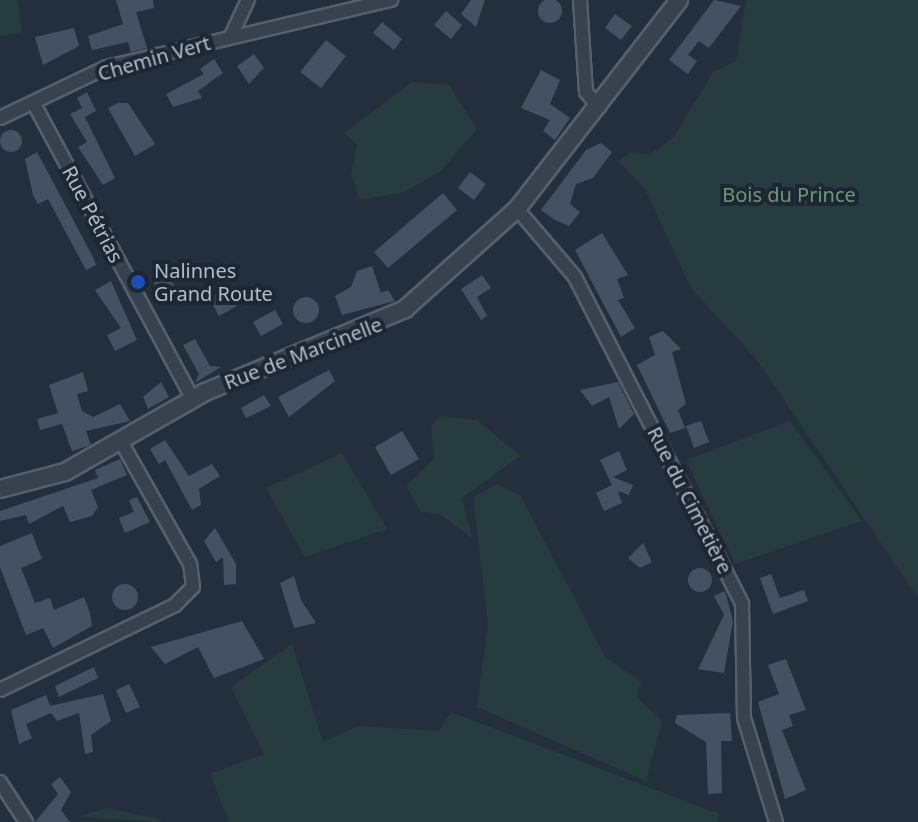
<!DOCTYPE html>
<meta charset="utf-8">
<style>
body{margin:0}
#map{position:relative;width:918px;height:822px;overflow:hidden;background:#242f3e;font-family:"Noto Sans",sans-serif}
div>[style]{position:absolute}
.green>*{inset:0;background:#263c3f}
.building>*{inset:0;background:#455162}
.round{border-radius:50%}
.roads{filter:drop-shadow(2px 0 #565f6c) drop-shadow(-2px 0 #565f6c) drop-shadow(0 2px #565f6c) drop-shadow(0 -2px #565f6c)}
.minor>*{height:12px;margin:-6px;padding:0 6px;transform-origin:6px;border-radius:6px;background:#38414e}
.tertiary>*{height:16px;margin:-8px;padding:0 8px;transform-origin:8px;border-radius:8px;background:#38414e}
.dots>*{width:22px;height:22px;translate:-50% -50%;box-sizing:border-box;border:4px solid #1d2633;border-radius:50%}
span{translate:-50% -50%;white-space:nowrap;text-align:center;line-height:1.15;-webkit-text-stroke:8px #1d2633;paint-order:stroke}
.street-label{font-size:20px;color:#b4bcc9}
.park-label{font-size:20px;color:#6b9a76}
.poi-label{font-size:20px;color:#b4bcc9}
.left{translate:0 -50%;text-align:left}
</style>
<div id="map">
<div class="green">
<div style="clip-path:polygon(0 0,17px 0,22px 32px,0 36px)"></div>
<div style="clip-path:polygon(746px 0,918px 0,918px 598px,757px 360px,691px 288px,645px 189px,618px 161px,630px 152px,649px 155px,673px 138px,713px 72px,736px 61px)"></div>
<div style="clip-path:polygon(412px 82px,449px 85px,477px 129px,441px 171px,404px 192px,360px 200px,351px 174px,357px 145px,344px 133px)"></div>
<div style="clip-path:polygon(440px 416px,477px 420px,520px 456px,462px 498px,472px 538px,439px 514px,421px 512px,406px 486px,434px 459px,431px 426px)"></div>
<div style="clip-path:polygon(790px 421px,862px 521px,735px 564px,686px 460px)"></div>
<div style="clip-path:polygon(342px 453px,387px 529px,305px 557px,266px 488px)"></div>
<div style="clip-path:polygon(497px 484px,520px 495px,606px 658px,641px 682px,637px 697px,662px 721px,646px 781px,477px 707px,488px 624px,473px 497px)"></div>
<div style="clip-path:polygon(292px 644px,323px 742px,358px 726px,439px 731px,451px 712px,719px 814px,717px 822px,229px 822px,210px 774px,264px 754px,231px 687px)"></div>
<div style="clip-path:polygon(107px 808px,158px 819px,162px 822px,77px 817px)"></div>
</div>
<div class="building">
<div class="round" style="left:538px;top:-1px;width:24px;height:24px"></div>
<div style="clip-path:polygon(116px 0,153px 0,154px 8px,136px 12px,147px 48px,131px 52px,128px 42px,92px 50px,88px 36px,123px 24px)"></div>
<div style="clip-path:polygon(471px 0,485px 0,476px 27px,461px 14px)"></div>
<div style="clip-path:polygon(714px 0,741px 6px,709px 48px,699px 41px,688px 55px,697px 61px,688px 74px,669px 60px)"></div>
<div style="clip-path:polygon(446px 11px,462px 25px,451px 39px,434px 25px)"></div>
<div style="clip-path:polygon(615px 14px,632px 26px,621px 40px,605px 28px)"></div>
<div style="clip-path:polygon(382px 22px,402px 39px,394px 50px,373px 33px)"></div>
<div style="clip-path:polygon(74px 28px,79px 46px,43px 65px,35px 37px)"></div>
<div style="clip-path:polygon(326px 40px,346px 56px,321px 88px,300px 72px)"></div>
<div style="clip-path:polygon(254px 54px,264px 68px,249px 84px,237px 66px)"></div>
<div style="clip-path:polygon(214px 59px,223px 73px,198px 91px,202px 98px,173px 107px,166px 94px,204px 74px,200px 69px)"></div>
<div style="clip-path:polygon(541px 70px,560px 80px,550px 104px,570px 118px,555px 140px,543px 131px,550px 120px,521px 108px)"></div>
<div style="clip-path:polygon(87px 92px,96px 111px,85px 117px,115px 178px,103px 185px,78px 147px,87px 142px,70px 114px,82px 108px,77px 98px)"></div>
<div style="clip-path:polygon(118px 103px,128px 103px,155px 144px,135px 156px,108px 108px)"></div>
<div class="round" style="left:0;top:130px;width:22px;height:22px"></div>
<div style="clip-path:polygon(601px 143px,612px 152px,593px 178px,576px 184px,570px 204px,580px 212px,569px 226px,555px 220px,541px 210px,586px 150px)"></div>
<div style="clip-path:polygon(37px 152px,93px 257px,96px 265px,86px 270px,48px 199px,38px 204px,33px 195px,25px 159px)"></div>
<div style="clip-path:polygon(470px 172px,486px 184px,474px 200px,458px 188px)"></div>
<div style="clip-path:polygon(443px 193px,457px 210px,388px 268px,374px 252px)"></div>
<div style="clip-path:polygon(602px 233px,628px 275px,617px 279px,624px 298px,618px 300px,635px 328px,621px 337px,575px 250px)"></div>
<div style="clip-path:polygon(372px 266px,381px 293px,388px 290px,395px 301px,342px 315px,335px 296px,351px 287px,357px 271px)"></div>
<div style="clip-path:polygon(168px 274px,180px 297px,165px 304px,153px 281px)"></div>
<div style="clip-path:polygon(482px 275px,491px 288px,477px 297px,487px 316px,481px 320px,461px 289px)"></div>
<div style="clip-path:polygon(111px 281px,137px 340px,115px 351px,107px 335px,121px 328px,95px 290px)"></div>
<div style="clip-path:polygon(227px 288px,237px 306px,219px 316px,209px 298px)"></div>
<div class="round" style="left:293px;top:297px;width:26px;height:26px"></div>
<div style="clip-path:polygon(275px 310px,283px 324px,261px 336px,253px 322px)"></div>
<div style="clip-path:polygon(663px 331px,681px 349px,672px 352px,686px 404px,678px 410px,685px 428px,670px 433px,637px 365px,655px 355px,649px 337px)"></div>
<div style="clip-path:polygon(195px 339px,210px 366px,221px 367px,195px 383px,199px 374px,183px 345px)"></div>
<div style="clip-path:polygon(329px 370px,335px 381px,289px 417px,278px 397px)"></div>
<div style="clip-path:polygon(83px 372px,88px 391px,77px 394px,82px 411px,93px 417px,120px 404px,130px 421px,86px 431px,91px 445px,72px 451px,62px 424px,40px 430px,37px 419px,58px 413px,49px 385px)"></div>
<div style="clip-path:polygon(161px 382px,169px 397px,148px 409px,143px 397px)"></div>
<div style="clip-path:polygon(618px 382px,634px 414px,619px 429px,609px 397px,592px 406px,580px 390px)"></div>
<div style="clip-path:polygon(264px 395px,271px 406px,246px 418px,241px 408px)"></div>
<div style="clip-path:polygon(701px 421px,709px 442px,694px 448px,686px 426px)"></div>
<div style="clip-path:polygon(402px 431px,419px 459px,391px 475px,375px 447px)"></div>
<div style="clip-path:polygon(165px 440px,189px 476px,212px 464px,220px 476px,199px 489px,201px 505px,192px 510px,165px 460px,159px 464px,150px 449px)"></div>
<div style="clip-path:polygon(619px 451px,627px 470px,613px 477px,633px 485px,629px 495px,618px 491px,622px 503px,604px 511px,596px 493px,612px 485px,600px 460px)"></div>
<div style="clip-path:polygon(120px 459px,127px 475px,91px 490px,98px 507px,92px 516px,70px 522px,63px 506px,29px 524px,26px 515px,0 521px,0 511px,98px 478px,95px 470px)"></div>
<div style="clip-path:polygon(137px 497px,150px 522px,125px 533px,119px 518px,134px 512px,129px 500px)"></div>
<div style="clip-path:polygon(215px 528px,236px 564px,236px 584px,224px 585px,223px 557px,216px 562px,204px 541px)"></div>
<div style="clip-path:polygon(32px 533px,42px 559px,21px 568px,35px 603px,50px 598px,54px 610px,84px 597px,90px 613px,92px 626px,53px 648px,43px 628px,26px 635px,0 567px,0 546px)"></div>
<div style="clip-path:polygon(643px 543px,652px 562px,640px 568px,628px 558px)"></div>
<div class="round" style="left:688px;top:568px;width:24px;height:24px"></div>
<div style="clip-path:polygon(771px 574px,780px 598px,804px 590px,808px 601px,773px 614px,760px 578px)"></div>
<div style="clip-path:polygon(294px 576px,301px 600px,316px 623px,294px 628px,280px 583px)"></div>
<div class="round" style="left:112px;top:584px;width:26px;height:26px"></div>
<div style="clip-path:polygon(725px 591px,733px 621px,724px 673px,698px 669px,724px 615px,714px 596px)"></div>
<div style="clip-path:polygon(242px 621px,264px 659px,214px 678px,198px 647px,165px 664px,151px 647px)"></div>
<div style="clip-path:polygon(786px 659px,806px 710px,789px 715px,793px 726px,782px 730px,806px 790px,785px 799px,758px 702px,779px 694px,768px 665px)"></div>
<div style="clip-path:polygon(94px 667px,98px 678px,59px 697px,55px 686px)"></div>
<div style="clip-path:polygon(129px 684px,140px 707px,126px 713px,116px 690px)"></div>
<div style="clip-path:polygon(103px 694px,111px 721px,91px 735px,93px 752px,85px 754px,79px 713px,57px 721px,51px 713px,26px 724px,32px 738px,19px 744px,11px 710px,46px 695px,50px 706px)"></div>
<div style="clip-path:polygon(730px 713px,732px 741px,721px 741px,722px 793px,708px 794px,706px 742px,675px 723px,677px 715px)"></div>
<div style="clip-path:polygon(60px 777px,71px 792px,61px 810px,70px 822px,35px 822px,58px 794px,51px 784px)"></div>
</div>
<div class="roads">
<div class="minor">
<div style="left:580px;top:0;width:92px;rotate:86.3deg"></div>
<div style="left:586px;top:92px;width:20px;rotate:49deg"></div>
<div style="left:231px;top:36px;width:40px;rotate:-65deg"></div>
<div style="left:34px;top:104px;width:334px;rotate:61.7deg"></div>
<div style="left:0;top:118px;width:119px;rotate:-25.5deg"></div>
<div style="left:107px;top:67px;width:292px;rotate:-13.3deg"></div>
<div style="left:517px;top:209px;width:89px;rotate:49.5deg"></div>
<div style="left:575px;top:277px;width:367px;rotate:62.9deg"></div>
<div style="left:742px;top:604px;width:114px;rotate:89deg"></div>
<div style="left:744px;top:718px;width:109px;rotate:72.9deg"></div>
<div style="left:0;top:690px;width:195px;rotate:-25.9deg"></div>
<div style="left:175px;top:605px;width:25px;rotate:-45deg"></div>
<div style="left:193px;top:587px;width:23px;rotate:-97deg"></div>
<div style="left:190px;top:564px;width:142px;rotate:-119.4deg"></div>
<div style="left:0;top:782px;width:48px;rotate:57deg"></div>
</div>
<div class="tertiary">
<div style="left:0;top:489px;width:67px;rotate:-14.7deg"></div>
<div style="left:65px;top:472px;width:161px;rotate:-29.7deg"></div>
<div style="left:205px;top:392px;width:217px;rotate:-22.5deg"></div>
<div style="left:405px;top:309px;width:150px;rotate:-41.8deg"></div>
<div style="left:517px;top:209px;width:264px;rotate:-52.2deg"></div>
</div>
</div>
<div class="dots">
<div style="left:138px;top:282px;background:#1a4fb4"></div>
</div>
<div class="street-label">
<span style="left:154px;top:58px;rotate:-16deg">Chemin Vert</span>
<span style="left:93px;top:214px;rotate:62deg">Rue Pétrias</span>
<span style="left:303px;top:353px;rotate:-21deg">Rue de Marcinelle</span>
<span style="left:690px;top:500px;rotate:63deg">Rue du Cimetière</span>
</div>
<div class="park-label">
<span style="left:789px;top:194px">Bois du Prince</span>
</div>
<div class="poi-label">
<span class="left" style="left:154px;top:282px">Nalinnes<br>Grand Route</span>
</div>
</div>
